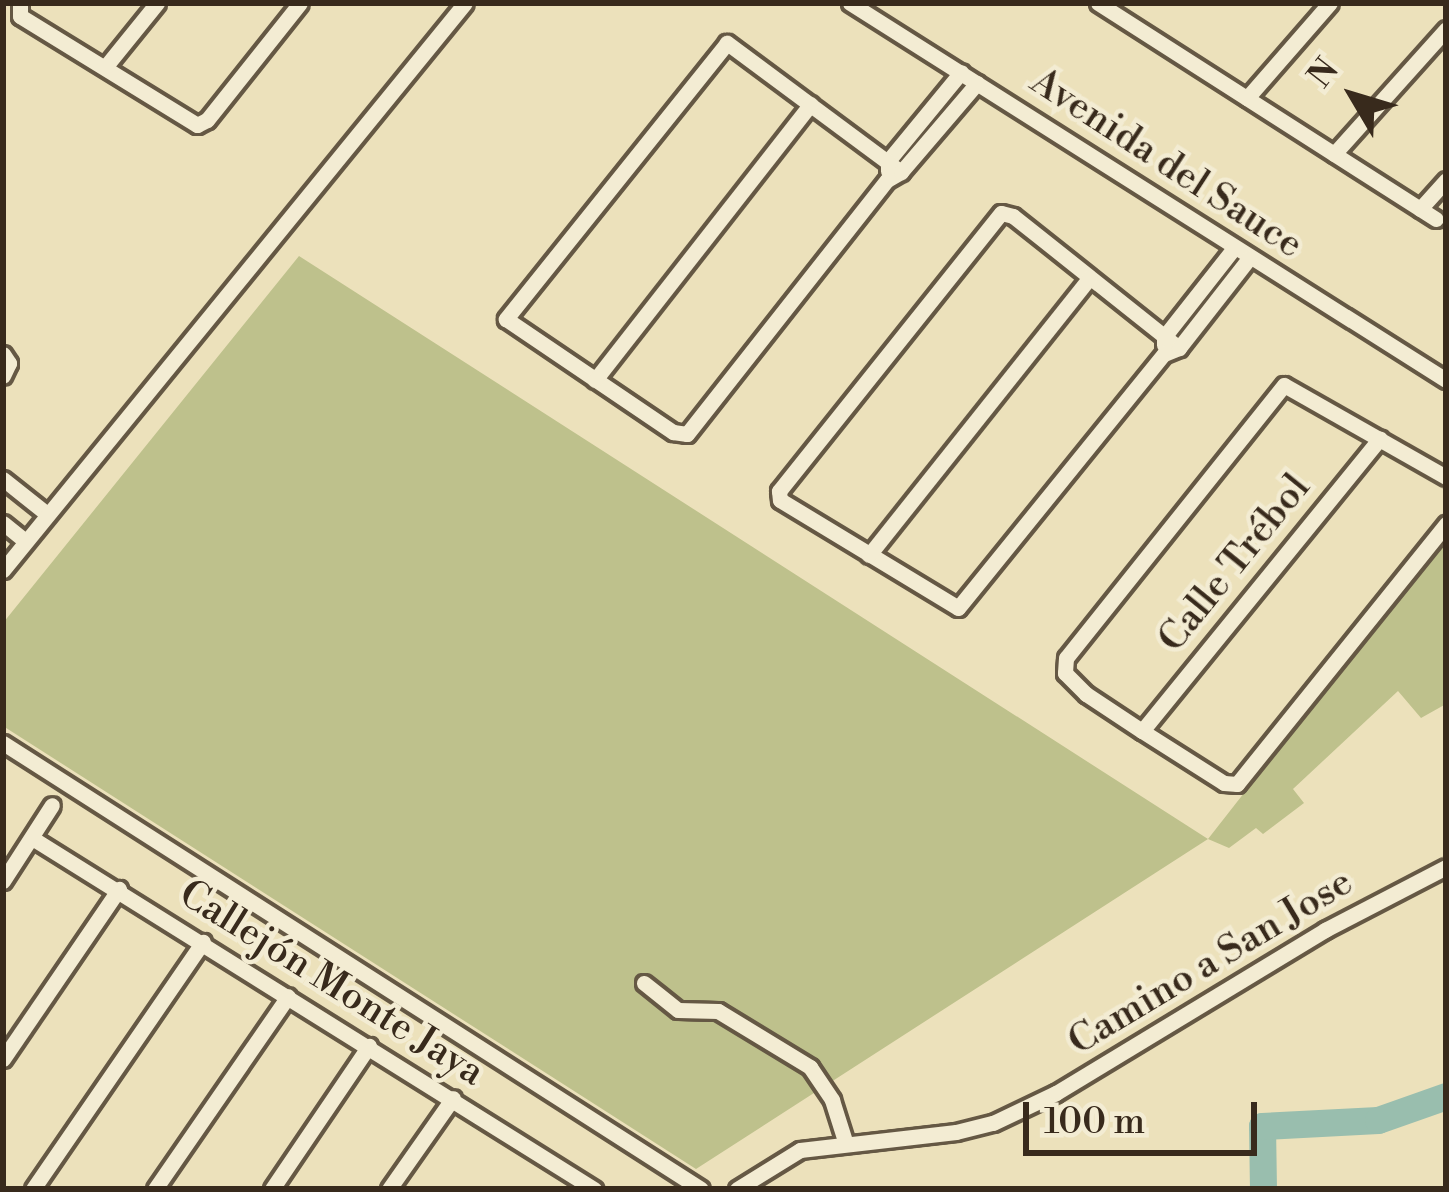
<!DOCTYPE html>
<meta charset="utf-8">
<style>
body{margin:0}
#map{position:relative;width:1449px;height:1192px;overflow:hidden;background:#ece1bb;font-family:"Libre Bodoni",serif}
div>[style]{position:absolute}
.green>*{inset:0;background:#bec18c}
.river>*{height:27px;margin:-13.5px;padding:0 13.5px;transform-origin:13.5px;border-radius:13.5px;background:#99beae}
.roads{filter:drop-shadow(3px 0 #655844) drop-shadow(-3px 0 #655844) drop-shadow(0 3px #655844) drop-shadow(0 -3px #655844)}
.minor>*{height:15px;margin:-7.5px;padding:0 7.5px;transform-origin:7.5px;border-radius:7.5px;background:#f3ecd3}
span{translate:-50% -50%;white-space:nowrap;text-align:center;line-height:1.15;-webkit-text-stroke:9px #f3ecd3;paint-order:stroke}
.street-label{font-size:39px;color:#382a1c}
.frame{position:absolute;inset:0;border:6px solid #382a1c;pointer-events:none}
.north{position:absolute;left:1293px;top:36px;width:120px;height:120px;-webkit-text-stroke:9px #f3ecd3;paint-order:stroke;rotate:308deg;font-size:33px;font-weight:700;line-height:48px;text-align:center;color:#382a1c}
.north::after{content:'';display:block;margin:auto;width:42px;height:54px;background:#382a1c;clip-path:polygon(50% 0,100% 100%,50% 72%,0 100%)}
.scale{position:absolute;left:1023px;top:1102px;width:234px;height:54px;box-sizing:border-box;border:6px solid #382a1c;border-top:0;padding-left:15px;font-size:36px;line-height:42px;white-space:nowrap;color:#382a1c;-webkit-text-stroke:9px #f3ecd3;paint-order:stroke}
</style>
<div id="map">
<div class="green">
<div style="clip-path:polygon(299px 256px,1208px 839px,1446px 535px,1446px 704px,1421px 718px,1398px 691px,1293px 789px,1304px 803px,1263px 834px,1256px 828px,1229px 848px,1208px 839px,696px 1169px,3px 726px,3px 623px)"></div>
</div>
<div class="river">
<div style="left:1263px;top:1189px;width:63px;rotate:-90.9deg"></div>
<div style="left:1262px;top:1126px;width:116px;rotate:-3deg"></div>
<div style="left:1378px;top:1120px;width:72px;rotate:-19.4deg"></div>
</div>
<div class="roads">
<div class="minor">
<div style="left:20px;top:3px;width:13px;rotate:90deg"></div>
<div style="left:20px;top:16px;width:208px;rotate:31.6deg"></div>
<div style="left:197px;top:125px;width:11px;rotate:-27deg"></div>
<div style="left:207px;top:120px;width:149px;rotate:-51.5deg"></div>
<div style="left:850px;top:3px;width:705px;rotate:32.32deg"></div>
<div style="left:1098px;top:3px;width:401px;rotate:32.6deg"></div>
<div style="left:106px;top:66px;width:81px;rotate:-51deg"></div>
<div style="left:1247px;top:98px;width:126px;rotate:-48.9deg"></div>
<div style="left:1334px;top:154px;width:168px;rotate:-48.1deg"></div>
<div style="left:888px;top:171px;width:10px;rotate:-90deg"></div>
<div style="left:888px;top:161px;width:115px;rotate:-50.6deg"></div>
<div style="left:901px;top:172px;width:217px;rotate:-143.4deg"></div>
<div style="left:727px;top:43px;width:354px;rotate:128.7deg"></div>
<div style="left:506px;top:319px;width:202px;rotate:34.1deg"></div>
<div style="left:673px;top:432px;width:14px;rotate:8deg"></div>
<div style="left:687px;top:434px;width:323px;rotate:-51.8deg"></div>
<div style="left:887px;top:180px;width:16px;rotate:-30deg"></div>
<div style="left:901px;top:172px;width:117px;rotate:-49.5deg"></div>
<div style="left:1420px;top:209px;width:39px;rotate:-48deg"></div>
<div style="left:1164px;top:345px;width:8px;rotate:-90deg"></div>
<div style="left:1164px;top:337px;width:113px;rotate:-51.8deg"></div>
<div style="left:1179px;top:348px;width:212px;rotate:-141.5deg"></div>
<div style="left:1013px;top:216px;width:12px;rotate:-166deg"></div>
<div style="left:1001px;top:213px;width:356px;rotate:128.6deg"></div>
<div style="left:779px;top:491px;width:9px;rotate:84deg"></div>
<div style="left:780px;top:500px;width:208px;rotate:31.2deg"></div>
<div style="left:958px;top:608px;width:327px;rotate:-51deg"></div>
<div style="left:1164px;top:354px;width:16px;rotate:-22deg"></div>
<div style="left:1179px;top:348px;width:115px;rotate:-52deg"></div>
<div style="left:3px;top:354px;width:11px;rotate:56deg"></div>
<div style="left:9px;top:363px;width:14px;rotate:115deg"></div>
<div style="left:595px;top:380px;width:350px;rotate:-52deg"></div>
<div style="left:1446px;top:477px;width:186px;rotate:-150.4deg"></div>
<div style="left:1284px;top:385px;width:349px;rotate:128.6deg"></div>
<div style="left:1066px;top:658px;width:15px;rotate:94deg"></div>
<div style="left:1065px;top:673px;width:30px;rotate:45deg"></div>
<div style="left:1086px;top:694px;width:67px;rotate:33.5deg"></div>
<div style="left:1142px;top:731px;width:97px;rotate:32.4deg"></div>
<div style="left:1224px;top:783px;width:13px;rotate:4deg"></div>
<div style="left:1237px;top:784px;width:334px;rotate:-51.2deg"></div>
<div style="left:3px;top:479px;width:56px;rotate:38.5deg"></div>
<div style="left:3px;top:523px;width:28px;rotate:39deg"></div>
<div style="left:869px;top:555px;width:354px;rotate:-51.5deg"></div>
<div style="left:3px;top:570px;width:731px;rotate:-50.83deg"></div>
<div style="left:1142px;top:731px;width:377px;rotate:-50.9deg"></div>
<div style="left:3px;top:743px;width:828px;rotate:32.58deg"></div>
<div style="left:32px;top:838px;width:663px;rotate:31.99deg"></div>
<div style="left:3px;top:881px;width:90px;rotate:-57.2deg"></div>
<div style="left:644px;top:983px;width:43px;rotate:38.5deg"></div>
<div style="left:678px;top:1010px;width:40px;rotate:1.4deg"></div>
<div style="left:718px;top:1011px;width:108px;rotate:31.3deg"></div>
<div style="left:810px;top:1067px;width:40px;rotate:56deg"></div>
<div style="left:832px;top:1100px;width:43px;rotate:72.4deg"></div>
<div style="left:3px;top:1059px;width:206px;rotate:-55.7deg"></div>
<div style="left:33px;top:1189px;width:300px;rotate:-55.5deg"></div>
<div style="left:155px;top:1189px;width:234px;rotate:-55.4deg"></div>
<div style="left:272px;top:1189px;width:173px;rotate:-55.9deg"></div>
<div style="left:389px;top:1189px;width:111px;rotate:-54.9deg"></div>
<div style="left:737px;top:1189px;width:74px;rotate:-31.8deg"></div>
<div style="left:800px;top:1150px;width:157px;rotate:-6.6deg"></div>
<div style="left:956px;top:1132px;width:38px;rotate:-14deg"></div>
<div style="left:993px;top:1123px;width:70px;rotate:-25.5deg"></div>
<div style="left:1056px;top:1093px;width:315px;rotate:-31.2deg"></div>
<div style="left:1325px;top:930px;width:136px;rotate:-27.5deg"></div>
</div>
</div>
<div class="street-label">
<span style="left:1166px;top:164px;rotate:33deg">Avenida del Sauce</span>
<span style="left:1235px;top:564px;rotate:-51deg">Calle Trébol</span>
<span style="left:1211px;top:963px;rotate:-31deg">Camino a San Jose</span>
<span style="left:331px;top:984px;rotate:32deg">Callejón Monte Jaya</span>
</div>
<div class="frame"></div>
<div class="north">N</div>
<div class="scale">100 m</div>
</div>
